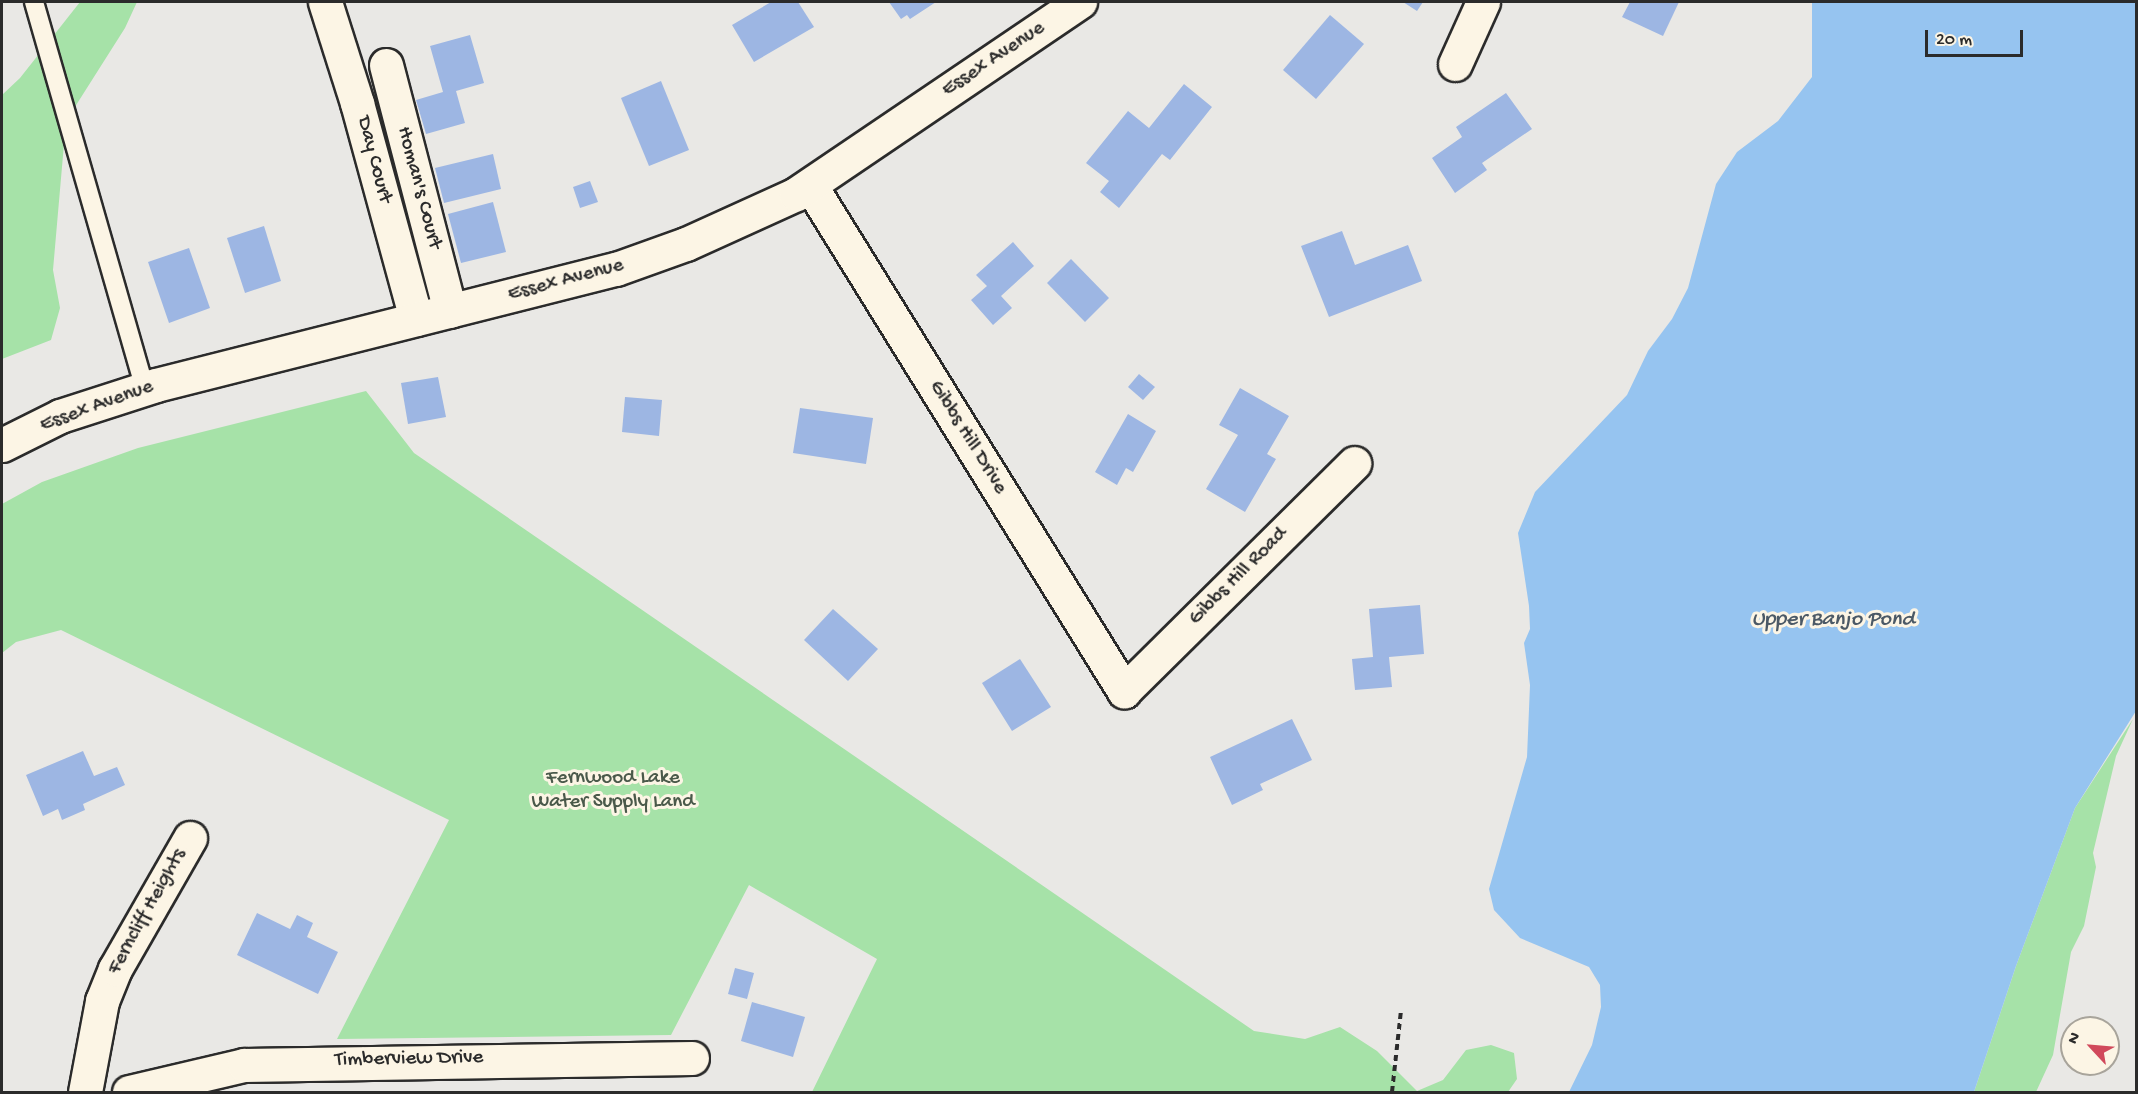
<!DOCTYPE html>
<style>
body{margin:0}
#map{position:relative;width:2138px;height:1094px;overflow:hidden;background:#e9e8e5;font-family:"Gochi Hand",sans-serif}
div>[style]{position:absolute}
.green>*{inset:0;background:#a6e2a8}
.water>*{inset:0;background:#96c4f0}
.building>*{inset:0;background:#9db6e3}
.path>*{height:4px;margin-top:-2px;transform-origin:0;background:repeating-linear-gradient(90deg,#2b2b2b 0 6px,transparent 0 10.5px)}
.roads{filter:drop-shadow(2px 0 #2b2b2b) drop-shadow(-2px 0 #2b2b2b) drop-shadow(0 2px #2b2b2b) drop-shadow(0 -2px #2b2b2b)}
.service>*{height:18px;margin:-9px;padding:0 9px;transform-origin:9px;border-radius:9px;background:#fcf5e5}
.minor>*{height:33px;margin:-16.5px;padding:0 16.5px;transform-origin:16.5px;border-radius:16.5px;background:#fcf5e5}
.tertiary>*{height:33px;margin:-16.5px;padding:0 16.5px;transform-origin:16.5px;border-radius:16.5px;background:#fcf5e5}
span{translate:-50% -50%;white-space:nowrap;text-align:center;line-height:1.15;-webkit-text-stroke:6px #fcf5e5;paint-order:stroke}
.street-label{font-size:21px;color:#2b2b2b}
.park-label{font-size:21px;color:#4a594a}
.water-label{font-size:22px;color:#4b5966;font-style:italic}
.frame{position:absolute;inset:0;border:3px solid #2b2b2b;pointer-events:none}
.north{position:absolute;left:2060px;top:1016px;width:60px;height:60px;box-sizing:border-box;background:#fcf5e5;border:2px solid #a8a49b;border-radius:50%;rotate:296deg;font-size:16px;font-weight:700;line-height:24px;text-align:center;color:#2b2b2b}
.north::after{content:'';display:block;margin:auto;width:21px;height:27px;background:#d1495b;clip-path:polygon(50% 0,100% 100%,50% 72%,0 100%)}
.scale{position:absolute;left:1925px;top:30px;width:98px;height:27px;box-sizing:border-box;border:3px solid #2b2b2b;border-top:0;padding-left:8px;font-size:18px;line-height:21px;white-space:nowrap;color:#2b2b2b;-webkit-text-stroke:4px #fcf5e5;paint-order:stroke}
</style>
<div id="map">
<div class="green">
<div style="clip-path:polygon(80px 2px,137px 2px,125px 28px,66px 121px,53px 270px,60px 308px,51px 340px,2px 359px,2px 95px,20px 78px)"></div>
<div style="clip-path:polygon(366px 391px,414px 453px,1254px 1031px,1305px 1039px,1340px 1027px,1377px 1051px,1417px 1091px,1443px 1080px,1466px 1050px,1491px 1045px,1514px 1053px,1517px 1079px,1508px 1092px,812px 1092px,877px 959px,749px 885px,671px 1035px,337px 1039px,449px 820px,61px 630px,16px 642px,2px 653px,2px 504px,42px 482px,138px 448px)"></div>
<div style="clip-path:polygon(2133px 719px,2116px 756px,2093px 853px,2096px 867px,2084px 926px,2071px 952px,2053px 1055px,2036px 1092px,1974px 1092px,2016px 966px,2075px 808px)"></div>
</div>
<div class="water">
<div style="clip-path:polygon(1812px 2px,2136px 2px,2136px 711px,2075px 808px,2016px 966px,1974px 1092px,1569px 1092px,1592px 1045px,1601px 1007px,1600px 985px,1589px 967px,1520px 938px,1494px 910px,1489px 889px,1527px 757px,1530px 685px,1524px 643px,1530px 629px,1529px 606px,1518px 533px,1535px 492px,1627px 395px,1648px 351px,1672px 319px,1688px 288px,1716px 184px,1737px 152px,1778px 121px,1812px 77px)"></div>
</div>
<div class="building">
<div style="clip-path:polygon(771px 2px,798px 2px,814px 27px,754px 62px,732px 25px)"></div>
<div style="clip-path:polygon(889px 2px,936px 2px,910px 19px,907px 15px,901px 19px)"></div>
<div style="clip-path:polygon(1403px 2px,1423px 2px,1417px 11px)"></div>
<div style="clip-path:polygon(1630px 2px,1679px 2px,1663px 36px,1622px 17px)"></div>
<div style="clip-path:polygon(1330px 15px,1364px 44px,1316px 99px,1283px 70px)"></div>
<div style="clip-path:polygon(470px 35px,484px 83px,456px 91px,465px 123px,426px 134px,416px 100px,443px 92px,430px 46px)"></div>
<div style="clip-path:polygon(661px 81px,689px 150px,649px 166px,621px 98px)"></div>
<div style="clip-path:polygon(1184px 84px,1212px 107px,1170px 160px,1162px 154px,1119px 208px,1100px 192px,1109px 181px,1086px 163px,1128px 111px,1149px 128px)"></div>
<div style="clip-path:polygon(1506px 93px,1532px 129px,1482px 163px,1487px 170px,1455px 193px,1432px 158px,1462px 137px,1456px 127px)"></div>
<div style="clip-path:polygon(493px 154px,501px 189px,444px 203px,435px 168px)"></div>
<div style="clip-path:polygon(590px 181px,598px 202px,580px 208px,573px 187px)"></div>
<div style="clip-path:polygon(493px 202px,506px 252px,461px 263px,448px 214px)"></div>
<div style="clip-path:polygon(264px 226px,281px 281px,245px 293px,227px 238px)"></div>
<div style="clip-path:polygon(1342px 231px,1355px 265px,1408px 245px,1422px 281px,1329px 317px,1301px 246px)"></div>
<div style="clip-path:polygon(1013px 242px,1034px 266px,1001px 296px,1012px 308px,993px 325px,971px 300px,987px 286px,976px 275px)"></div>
<div style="clip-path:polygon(189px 248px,210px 308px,169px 323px,148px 262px)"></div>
<div style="clip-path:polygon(1071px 259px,1109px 298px,1085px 322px,1047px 283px)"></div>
<div style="clip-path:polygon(1139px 374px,1155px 387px,1143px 400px,1128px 387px)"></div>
<div style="clip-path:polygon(438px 377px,446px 417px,408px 424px,401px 383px)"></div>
<div style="clip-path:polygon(1240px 388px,1289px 416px,1267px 454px,1276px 459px,1245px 512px,1206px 489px,1238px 435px,1219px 425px)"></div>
<div style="clip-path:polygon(625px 397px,662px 400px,659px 436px,622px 432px)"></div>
<div style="clip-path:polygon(800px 408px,873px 418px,866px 464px,793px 453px)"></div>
<div style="clip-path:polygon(1128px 414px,1156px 431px,1133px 472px,1126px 468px,1117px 485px,1095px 472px)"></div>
<div style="clip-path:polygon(1420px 605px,1424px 654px,1389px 657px,1392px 687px,1355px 690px,1352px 659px,1373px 657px,1369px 609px)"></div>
<div style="clip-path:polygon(833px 609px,878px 649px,848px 681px,804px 640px)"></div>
<div style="clip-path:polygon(1020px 659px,1051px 707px,1012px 731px,982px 683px)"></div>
<div style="clip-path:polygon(1292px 719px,1312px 760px,1260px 784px,1263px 790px,1232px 805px,1210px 757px)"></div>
<div style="clip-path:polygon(83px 751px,94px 776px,117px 767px,125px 785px,83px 804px,85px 810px,62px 820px,58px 809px,43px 816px,26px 775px)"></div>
<div style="clip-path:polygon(257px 913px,290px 929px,297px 915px,313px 923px,307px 937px,338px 952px,318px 994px,237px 955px)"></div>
<div style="clip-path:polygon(735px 968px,754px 973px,747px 999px,728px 994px)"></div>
<div style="clip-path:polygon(752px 1002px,805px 1017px,793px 1057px,741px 1041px)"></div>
</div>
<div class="path">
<div style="left:1392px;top:1092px;width:82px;rotate:-83.7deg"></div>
</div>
<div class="roads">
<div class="service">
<div style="left:34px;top:2px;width:403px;rotate:74deg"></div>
</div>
<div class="minor">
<div style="left:325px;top:2px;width:106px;rotate:72.4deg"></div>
<div style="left:357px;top:103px;width:224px;rotate:74.7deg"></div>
<div style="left:1455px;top:64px;width:68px;rotate:-65.7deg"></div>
<div style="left:386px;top:65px;width:254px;rotate:75.4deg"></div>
<div style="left:810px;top:185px;width:596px;rotate:58.18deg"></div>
<div style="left:1124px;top:691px;width:324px;rotate:-44.7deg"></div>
<div style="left:85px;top:1092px;width:93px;rotate:-79.4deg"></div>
<div style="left:102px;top:1001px;width:35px;rotate:-68deg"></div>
<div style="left:115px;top:969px;width:151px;rotate:-60.2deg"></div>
<div style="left:129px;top:1092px;width:118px;rotate:-13.2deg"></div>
<div style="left:244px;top:1065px;width:448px;rotate:-0.9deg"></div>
</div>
<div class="tertiary">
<div style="left:2px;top:445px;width:65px;rotate:-26.6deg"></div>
<div style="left:60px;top:416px;width:101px;rotate:-17.9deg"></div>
<div style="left:156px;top:385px;width:474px;rotate:-14.2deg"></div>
<div style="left:616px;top:269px;width:74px;rotate:-19.7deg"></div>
<div style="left:686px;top:244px;width:121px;rotate:-24.4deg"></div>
<div style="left:796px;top:194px;width:343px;rotate:-34.1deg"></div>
</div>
</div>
<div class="street-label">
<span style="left:994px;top:60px;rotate:-34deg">Essex Avenue</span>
<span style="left:373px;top:160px;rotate:75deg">Day Court</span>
<span style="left:418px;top:188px;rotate:75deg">Homan's Court</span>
<span style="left:566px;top:281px;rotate:-15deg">Essex Avenue</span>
<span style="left:97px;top:407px;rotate:-20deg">Essex Avenue</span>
<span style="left:967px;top:438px;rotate:58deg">Gibbs Hill Drive</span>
<span style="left:1239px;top:577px;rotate:-45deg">Gibbs Hill Road</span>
<span style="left:148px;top:912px;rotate:-61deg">Ferncliff Heights</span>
<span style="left:409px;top:1060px;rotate:-1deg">Timberview Drive</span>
</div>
<div class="park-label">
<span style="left:613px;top:791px">Fernwood Lake<br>Water Supply Land</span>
</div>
<div class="water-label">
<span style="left:1833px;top:621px">Upper Banjo Pond</span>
</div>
<div class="frame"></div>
<div class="north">N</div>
<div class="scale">20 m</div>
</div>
